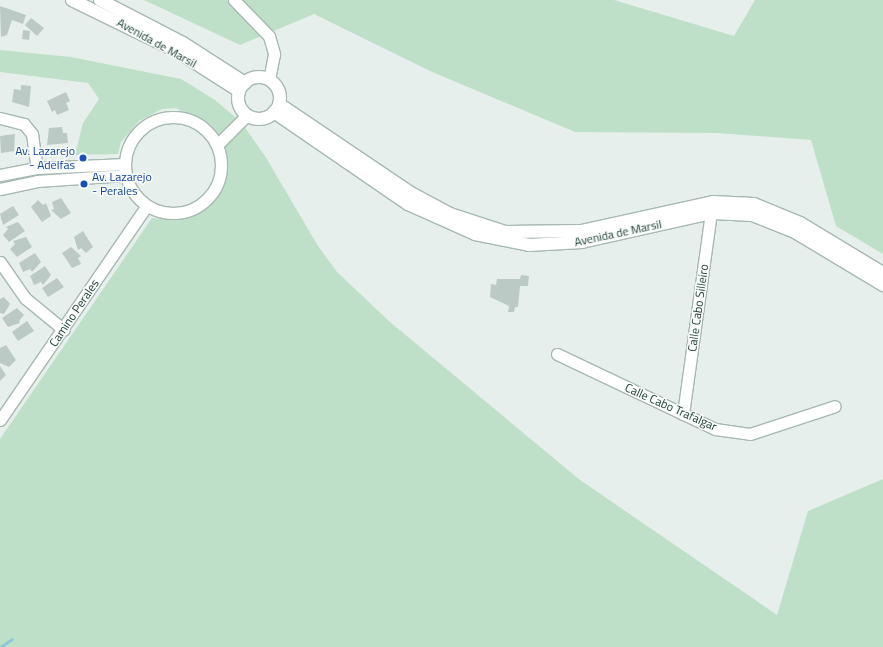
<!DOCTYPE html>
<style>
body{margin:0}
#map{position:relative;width:883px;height:647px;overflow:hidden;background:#e6efeb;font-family:"Titillium Web",sans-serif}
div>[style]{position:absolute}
.green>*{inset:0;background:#bfe0c8}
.stream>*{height:3px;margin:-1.5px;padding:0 1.5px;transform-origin:1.5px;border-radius:1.5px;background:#8ec9d4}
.building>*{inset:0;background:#bbcac4}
.roads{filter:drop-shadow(1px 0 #a8b8b2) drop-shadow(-1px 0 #a8b8b2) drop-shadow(0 1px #a8b8b2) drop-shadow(0 -1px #a8b8b2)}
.minor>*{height:11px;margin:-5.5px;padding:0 5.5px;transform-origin:5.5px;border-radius:5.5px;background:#fff}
.minor>.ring{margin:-5.5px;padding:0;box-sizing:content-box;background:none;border:11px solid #fff;border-radius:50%}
.tertiary>*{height:12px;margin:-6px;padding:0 6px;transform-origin:6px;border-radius:6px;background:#fff}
.tertiary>.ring{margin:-6px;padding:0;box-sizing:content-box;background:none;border:12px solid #fff;border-radius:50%}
.dots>*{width:11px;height:11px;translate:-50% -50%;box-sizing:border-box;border:2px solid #f7fbf9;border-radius:50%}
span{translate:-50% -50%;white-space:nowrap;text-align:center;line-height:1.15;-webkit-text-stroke:3px #f7fbf9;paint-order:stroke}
.street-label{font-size:12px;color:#24423a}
.transit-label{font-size:12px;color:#164399}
.right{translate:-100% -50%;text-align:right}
.left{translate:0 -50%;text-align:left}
</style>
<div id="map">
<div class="green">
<div style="clip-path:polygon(144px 0,614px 0,734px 36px,755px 0,883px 0,883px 254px,836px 226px,811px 140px,717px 133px,575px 132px,430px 71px,314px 14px,240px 45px)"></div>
<div style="clip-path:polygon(0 50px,71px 57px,181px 79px,215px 100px,241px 122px,265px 156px,318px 246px,337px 272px,390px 322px,580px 480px,777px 615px,808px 511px,883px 479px,883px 647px,0 647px,0 439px,152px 218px,172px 220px,201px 212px,222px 188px,227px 160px,219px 134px,210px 124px,175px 108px,162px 109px,139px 121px,121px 142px,118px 154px,75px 155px,83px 123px,99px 99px,88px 83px,0 72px)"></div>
</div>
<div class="stream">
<div style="left:0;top:647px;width:14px;rotate:-34deg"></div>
</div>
<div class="building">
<div style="clip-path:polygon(0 6px,26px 15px,23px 24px,12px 20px,7px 35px,1px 37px)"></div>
<div style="clip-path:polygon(31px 18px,44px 28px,37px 36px,25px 25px)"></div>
<div style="clip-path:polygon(23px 30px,30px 31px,29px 40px,22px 39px)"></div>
<div style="clip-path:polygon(21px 85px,31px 86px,29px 107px,12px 102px,14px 89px,21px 90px)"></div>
<div style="clip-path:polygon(66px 92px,70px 101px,66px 103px,69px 110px,57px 115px,55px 110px,52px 112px,47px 101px)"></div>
<div style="clip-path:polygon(62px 127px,63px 133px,67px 133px,68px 143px,47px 145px,49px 128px)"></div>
<div style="clip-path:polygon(15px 134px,14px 151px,1px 153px,0 136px)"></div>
<div style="clip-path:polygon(61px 198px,71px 213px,61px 219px,51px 210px,54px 209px,52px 202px)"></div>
<div style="clip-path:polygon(38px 200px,43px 205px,46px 203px,51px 216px,42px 222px,31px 207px)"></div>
<div style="clip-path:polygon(13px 206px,19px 215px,3px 225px,0 214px)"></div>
<div style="clip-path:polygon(18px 222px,25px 231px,9px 242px,3px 235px,8px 229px,6px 227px)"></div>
<div style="clip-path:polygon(83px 231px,93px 247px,86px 253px,81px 248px,78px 250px,74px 237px)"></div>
<div style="clip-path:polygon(26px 237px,32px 247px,17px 257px,10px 249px,15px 244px,13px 241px)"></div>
<div style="clip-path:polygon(71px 247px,81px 256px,78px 258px,81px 264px,72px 268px,62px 253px)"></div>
<div style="clip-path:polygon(35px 253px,41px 262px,32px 272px,30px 269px,23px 272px,19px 263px)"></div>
<div style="clip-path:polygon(45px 266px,51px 275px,43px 285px,41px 282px,34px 285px,30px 276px)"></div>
<div style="clip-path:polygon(521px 275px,529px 276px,528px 286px,520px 286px,518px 307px,515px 307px,514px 312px,508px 312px,509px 306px,490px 297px,491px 284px,496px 285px,497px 279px,520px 279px)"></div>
<div style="clip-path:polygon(57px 278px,64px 287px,48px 297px,42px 288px)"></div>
<div style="clip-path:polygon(4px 297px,10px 304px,4px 314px,0 313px,0 299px)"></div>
<div style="clip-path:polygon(17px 308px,24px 315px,19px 321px,20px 323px,8px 327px,2px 318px)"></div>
<div style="clip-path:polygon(27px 321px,34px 331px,18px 341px,12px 332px)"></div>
<div style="clip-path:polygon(6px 345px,16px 360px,9px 367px,0 363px,0 348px)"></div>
<div style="clip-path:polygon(0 366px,6px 375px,0 381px)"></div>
</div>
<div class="roads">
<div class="minor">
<div style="left:234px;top:0;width:50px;rotate:45.8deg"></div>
<div style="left:269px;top:36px;width:19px;rotate:74deg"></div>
<div style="left:274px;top:54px;width:26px;rotate:101deg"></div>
<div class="ring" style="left:125px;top:117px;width:85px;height:85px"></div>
<div style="left:0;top:118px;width:25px;rotate:14deg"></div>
<div style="left:24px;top:124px;width:13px;rotate:51deg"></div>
<div style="left:32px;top:134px;width:34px;rotate:82deg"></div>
<div style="left:217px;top:145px;width:42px;rotate:-45deg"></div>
<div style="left:0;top:175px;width:38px;rotate:-11deg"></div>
<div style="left:37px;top:168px;width:88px;rotate:-2.6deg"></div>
<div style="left:0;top:189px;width:38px;rotate:-12deg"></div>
<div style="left:37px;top:181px;width:89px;rotate:-3.9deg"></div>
<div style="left:0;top:262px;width:44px;rotate:55.2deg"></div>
<div style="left:25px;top:298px;width:50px;rotate:39.4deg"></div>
<div style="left:557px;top:354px;width:175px;rotate:25.4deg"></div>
<div style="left:715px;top:429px;width:35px;rotate:8deg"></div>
<div style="left:750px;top:434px;width:89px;rotate:-18.2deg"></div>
<div style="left:683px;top:414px;width:211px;rotate:-82.1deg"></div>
<div style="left:0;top:420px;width:260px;rotate:-55.6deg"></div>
</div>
<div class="tertiary">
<div style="left:72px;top:0;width:118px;rotate:26.1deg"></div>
<div style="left:178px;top:52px;width:72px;rotate:32.6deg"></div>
<div style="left:100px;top:0;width:93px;rotate:27.4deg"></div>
<div style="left:183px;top:43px;width:74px;rotate:32.8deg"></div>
<div class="ring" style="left:238px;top:77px;width:30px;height:30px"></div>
<div style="left:279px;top:104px;width:159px;rotate:34deg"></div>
<div style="left:411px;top:193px;width:44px;rotate:28.3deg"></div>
<div style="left:450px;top:214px;width:58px;rotate:18.1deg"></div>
<div style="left:505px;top:232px;width:76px;rotate:-0.8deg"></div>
<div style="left:581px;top:231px;width:135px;rotate:-12.4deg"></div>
<div style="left:713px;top:202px;width:41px;rotate:2.8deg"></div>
<div style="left:754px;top:204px;width:50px;rotate:22.4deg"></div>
<div style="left:800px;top:223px;width:97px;rotate:31.1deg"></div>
<div style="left:274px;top:112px;width:163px;rotate:34.5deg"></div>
<div style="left:408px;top:204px;width:73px;rotate:24.1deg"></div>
<div style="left:475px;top:234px;width:55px;rotate:11.5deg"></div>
<div style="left:529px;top:245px;width:53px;rotate:-3.2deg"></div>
<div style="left:582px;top:242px;width:133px;rotate:-12.6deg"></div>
<div style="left:712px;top:213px;width:40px;rotate:2.9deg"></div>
<div style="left:752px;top:215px;width:46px;rotate:21.6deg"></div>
<div style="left:795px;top:232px;width:103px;rotate:31.1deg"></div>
</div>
</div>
<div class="dots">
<div style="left:83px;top:158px;background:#1a4fb4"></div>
<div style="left:84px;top:184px;background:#1a4fb4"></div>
</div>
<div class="street-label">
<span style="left:157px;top:43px;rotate:29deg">Avenida de Marsil</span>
<span style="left:618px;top:233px;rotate:-12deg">Avenida de Marsil</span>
<span style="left:698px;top:308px;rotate:-82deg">Calle Cabo Silleiro</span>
<span style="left:74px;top:313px;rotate:-56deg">Camino Perales</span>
<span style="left:671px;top:407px;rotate:24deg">Calle Cabo Trafalgar</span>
</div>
<div class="transit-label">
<span class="right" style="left:75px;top:158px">Av. Lazarejo<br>- Adelfas</span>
<span class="left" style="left:92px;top:184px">Av. Lazarejo<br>- Perales</span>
</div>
</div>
